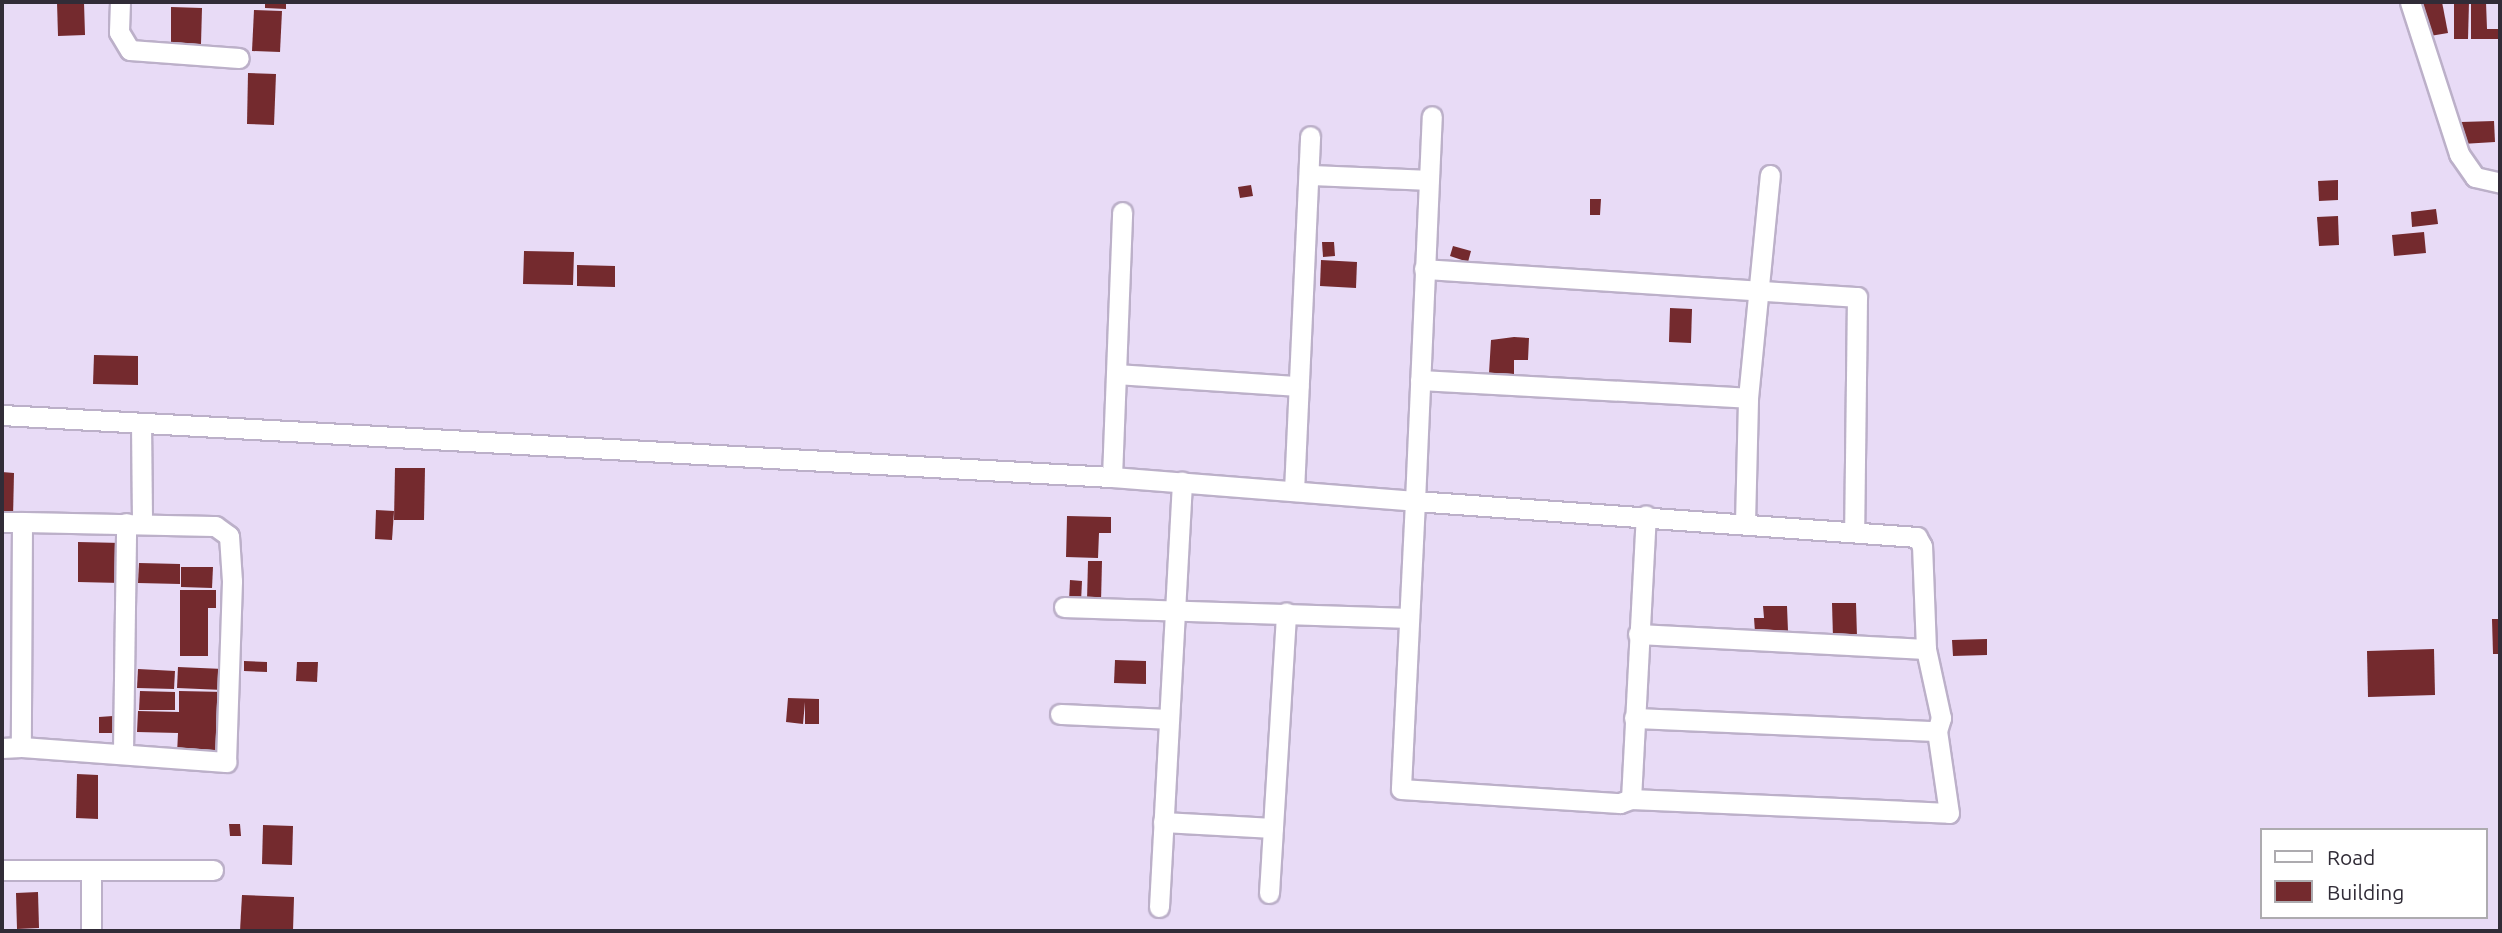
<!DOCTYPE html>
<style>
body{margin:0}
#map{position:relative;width:2502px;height:933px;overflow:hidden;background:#e8dbf6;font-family:Ubuntu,sans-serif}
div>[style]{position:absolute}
.building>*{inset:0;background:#742a2e}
.roads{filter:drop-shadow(2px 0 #bcb0c9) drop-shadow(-2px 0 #bcb0c9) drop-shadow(0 2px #bcb0c9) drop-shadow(0 -2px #bcb0c9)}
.minor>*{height:19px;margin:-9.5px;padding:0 9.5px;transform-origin:9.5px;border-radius:9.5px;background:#fff}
span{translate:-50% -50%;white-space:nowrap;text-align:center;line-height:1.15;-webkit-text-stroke:7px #fff;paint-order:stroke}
.frame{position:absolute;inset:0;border:4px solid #312c37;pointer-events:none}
.legend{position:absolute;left:2260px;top:828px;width:228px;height:91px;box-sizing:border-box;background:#fff;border:2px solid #adabaf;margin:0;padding:9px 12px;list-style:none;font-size:21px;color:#312c37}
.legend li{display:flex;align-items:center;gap:14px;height:35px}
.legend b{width:35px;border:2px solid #adabaf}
</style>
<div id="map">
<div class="building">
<div style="clip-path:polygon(57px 2px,84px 2px,85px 35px,58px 36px)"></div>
<div style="clip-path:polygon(265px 2px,286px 2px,286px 9px,265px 8px)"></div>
<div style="clip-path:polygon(2418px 2px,2442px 2px,2448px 33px,2424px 37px)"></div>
<div style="clip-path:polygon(2454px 2px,2469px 2px,2468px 39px,2454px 39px)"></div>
<div style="clip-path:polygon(2471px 2px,2486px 2px,2487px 29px,2500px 29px,2500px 39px,2471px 39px)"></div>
<div style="clip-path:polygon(171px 7px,202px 8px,201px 44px,171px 44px)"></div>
<div style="clip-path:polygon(254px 10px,282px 11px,280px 52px,252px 51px)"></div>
<div style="clip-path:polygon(248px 73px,276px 74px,274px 125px,247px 124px)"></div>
<div style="clip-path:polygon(2494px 121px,2495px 142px,2462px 144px,2461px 122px)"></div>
<div style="clip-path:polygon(2338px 180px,2338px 200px,2319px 201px,2318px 181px)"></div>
<div style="clip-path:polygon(1251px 185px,1253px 196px,1240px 198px,1238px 187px)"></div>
<div style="clip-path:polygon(1590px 199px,1601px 199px,1600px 215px,1590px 215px)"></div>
<div style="clip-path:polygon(2436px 209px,2438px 224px,2412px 227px,2411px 212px)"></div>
<div style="clip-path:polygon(2338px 216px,2339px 245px,2319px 246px,2317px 217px)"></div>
<div style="clip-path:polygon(2424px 232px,2426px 253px,2394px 256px,2392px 235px)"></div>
<div style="clip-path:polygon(1322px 242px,1334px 242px,1335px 256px,1323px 257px)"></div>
<div style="clip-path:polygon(1453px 246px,1471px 251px,1468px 262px,1450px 256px)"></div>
<div style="clip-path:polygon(524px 251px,574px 252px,573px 285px,523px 284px)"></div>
<div style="clip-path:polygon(1321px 260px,1357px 262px,1356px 288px,1320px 286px)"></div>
<div style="clip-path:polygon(577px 265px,615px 266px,615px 287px,577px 286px)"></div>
<div style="clip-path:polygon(1670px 308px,1692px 309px,1691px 343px,1669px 342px)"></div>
<div style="clip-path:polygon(1514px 337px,1529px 338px,1528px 360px,1514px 360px,1514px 374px,1489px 373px,1491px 340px)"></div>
<div style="clip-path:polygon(94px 355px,138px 356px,138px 385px,93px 384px)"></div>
<div style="clip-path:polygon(395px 468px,425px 468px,424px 520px,394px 520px)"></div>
<div style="clip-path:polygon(2px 472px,14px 473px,13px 518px,2px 517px)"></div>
<div style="clip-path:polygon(376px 510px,394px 511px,392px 540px,375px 539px)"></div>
<div style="clip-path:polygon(1067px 516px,1111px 517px,1111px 533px,1099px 533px,1098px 558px,1066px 557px)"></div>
<div style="clip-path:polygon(78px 542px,122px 543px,121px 583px,78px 582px)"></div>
<div style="clip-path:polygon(1088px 561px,1102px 561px,1101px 602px,1087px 601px)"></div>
<div style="clip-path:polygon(139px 563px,180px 564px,180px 584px,138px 583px)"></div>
<div style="clip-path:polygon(181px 567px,213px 567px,212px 588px,181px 587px)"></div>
<div style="clip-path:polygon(1070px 580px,1082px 581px,1081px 602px,1069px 601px)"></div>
<div style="clip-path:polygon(180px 590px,216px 590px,216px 608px,208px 608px,208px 656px,180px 656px)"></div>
<div style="clip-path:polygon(1832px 603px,1856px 603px,1857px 637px,1833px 638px)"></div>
<div style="clip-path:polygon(1763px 606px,1787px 606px,1788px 631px,1755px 632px,1754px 618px,1764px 618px)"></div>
<div style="clip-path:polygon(2492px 619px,2500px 619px,2500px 654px,2493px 654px)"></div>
<div style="clip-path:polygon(1987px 639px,1987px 655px,1953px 656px,1952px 640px)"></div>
<div style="clip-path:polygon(2434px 649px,2435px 695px,2368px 697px,2367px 651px)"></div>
<div style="clip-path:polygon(1115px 660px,1146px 661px,1146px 684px,1114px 683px)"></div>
<div style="clip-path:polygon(244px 661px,267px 662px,267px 672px,244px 671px)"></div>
<div style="clip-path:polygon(297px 662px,318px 662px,317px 682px,296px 681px)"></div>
<div style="clip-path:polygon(178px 667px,223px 669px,223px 690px,177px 688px)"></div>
<div style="clip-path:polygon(138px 669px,175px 671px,174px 689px,137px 688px)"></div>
<div style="clip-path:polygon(140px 691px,175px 692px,175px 710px,139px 710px)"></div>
<div style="clip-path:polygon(179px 691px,224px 692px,223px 755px,177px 754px,178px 733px,137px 732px,138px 711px,179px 712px)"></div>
<div style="clip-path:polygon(788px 698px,819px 699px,819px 724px,805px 724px,805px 702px,803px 724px,786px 722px)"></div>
<div style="clip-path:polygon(113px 716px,113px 733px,99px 733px,99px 717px)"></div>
<div style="clip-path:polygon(77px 774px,98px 775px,98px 819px,76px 818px)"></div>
<div style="clip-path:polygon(229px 824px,240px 824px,241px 836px,230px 836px)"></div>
<div style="clip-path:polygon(263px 825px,293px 826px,292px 865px,262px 864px)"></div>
<div style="clip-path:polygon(38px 892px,39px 928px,17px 929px,16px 893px)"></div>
<div style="clip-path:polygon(242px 895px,294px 897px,293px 931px,240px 931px)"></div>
</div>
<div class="roads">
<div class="minor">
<div style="left:120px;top:2px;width:30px;rotate:92deg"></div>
<div style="left:119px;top:32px;width:21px;rotate:59deg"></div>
<div style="left:130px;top:50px;width:109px;rotate:4.2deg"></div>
<div style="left:2410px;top:2px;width:160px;rotate:72.1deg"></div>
<div style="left:2459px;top:154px;width:28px;rotate:55deg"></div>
<div style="left:2475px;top:177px;width:26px;rotate:13deg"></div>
<div style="left:1309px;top:175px;width:118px;rotate:2.4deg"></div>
<div style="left:1424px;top:269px;width:434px;rotate:3.7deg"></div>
<div style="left:1857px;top:297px;width:233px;rotate:90.7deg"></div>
<div style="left:1116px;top:374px;width:183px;rotate:3.8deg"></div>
<div style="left:1420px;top:380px;width:328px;rotate:3.1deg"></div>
<div style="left:2px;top:415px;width:1112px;rotate:3.2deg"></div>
<div style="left:1112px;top:477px;width:304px;rotate:4.5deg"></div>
<div style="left:1415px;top:501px;width:288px;rotate:92.8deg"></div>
<div style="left:1401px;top:789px;width:219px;rotate:3.7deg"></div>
<div style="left:1620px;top:803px;width:12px;rotate:-20deg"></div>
<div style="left:1631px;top:799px;width:318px;rotate:2.5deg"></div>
<div style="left:1949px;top:813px;width:83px;rotate:-98.3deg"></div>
<div style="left:1937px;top:731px;width:14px;rotate:-73deg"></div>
<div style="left:1941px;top:718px;width:71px;rotate:-102.3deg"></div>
<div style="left:1926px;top:649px;width:103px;rotate:-92.2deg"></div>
<div style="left:1922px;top:546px;width:10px;rotate:-119deg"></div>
<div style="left:1917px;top:537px;width:503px;rotate:-175.9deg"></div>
<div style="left:1415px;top:501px;width:385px;rotate:-87.5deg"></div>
<div style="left:141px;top:423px;width:100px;rotate:89.4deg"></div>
<div style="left:1112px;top:477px;width:265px;rotate:-87.8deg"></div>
<div style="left:1294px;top:491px;width:355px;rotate:-87.4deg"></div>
<div style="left:2px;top:522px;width:20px"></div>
<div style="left:22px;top:522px;width:225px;rotate:90.3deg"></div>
<div style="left:21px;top:747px;width:19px;rotate:177deg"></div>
<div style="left:1745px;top:523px;width:125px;rotate:-88.6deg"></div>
<div style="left:1748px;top:398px;width:224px;rotate:-84.4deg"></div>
<div style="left:1064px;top:607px;width:345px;rotate:1.8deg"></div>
<div style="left:1638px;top:634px;width:288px;rotate:3deg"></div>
<div style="left:1060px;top:714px;width:109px;rotate:2.6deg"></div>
<div style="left:1634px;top:718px;width:303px;rotate:2.5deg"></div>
<div style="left:21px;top:747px;width:206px;rotate:4.2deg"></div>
<div style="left:226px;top:762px;width:181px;rotate:-88.1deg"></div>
<div style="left:232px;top:581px;width:45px;rotate:-93.8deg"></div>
<div style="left:229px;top:536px;width:17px;rotate:-144deg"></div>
<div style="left:215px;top:526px;width:193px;rotate:-178.8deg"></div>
<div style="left:123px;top:751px;width:228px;rotate:-89.2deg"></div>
<div style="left:1631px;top:799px;width:284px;rotate:-87deg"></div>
<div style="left:1163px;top:822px;width:110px;rotate:3.1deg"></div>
<div style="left:2px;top:870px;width:211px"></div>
<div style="left:91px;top:870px;width:61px;rotate:90deg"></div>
<div style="left:1269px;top:893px;width:281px;rotate:-86.5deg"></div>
<div style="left:1159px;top:907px;width:426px;rotate:-86.9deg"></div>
</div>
</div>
<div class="frame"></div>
<ul class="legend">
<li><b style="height:9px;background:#fff"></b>Road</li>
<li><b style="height:19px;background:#742a2e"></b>Building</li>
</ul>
</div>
